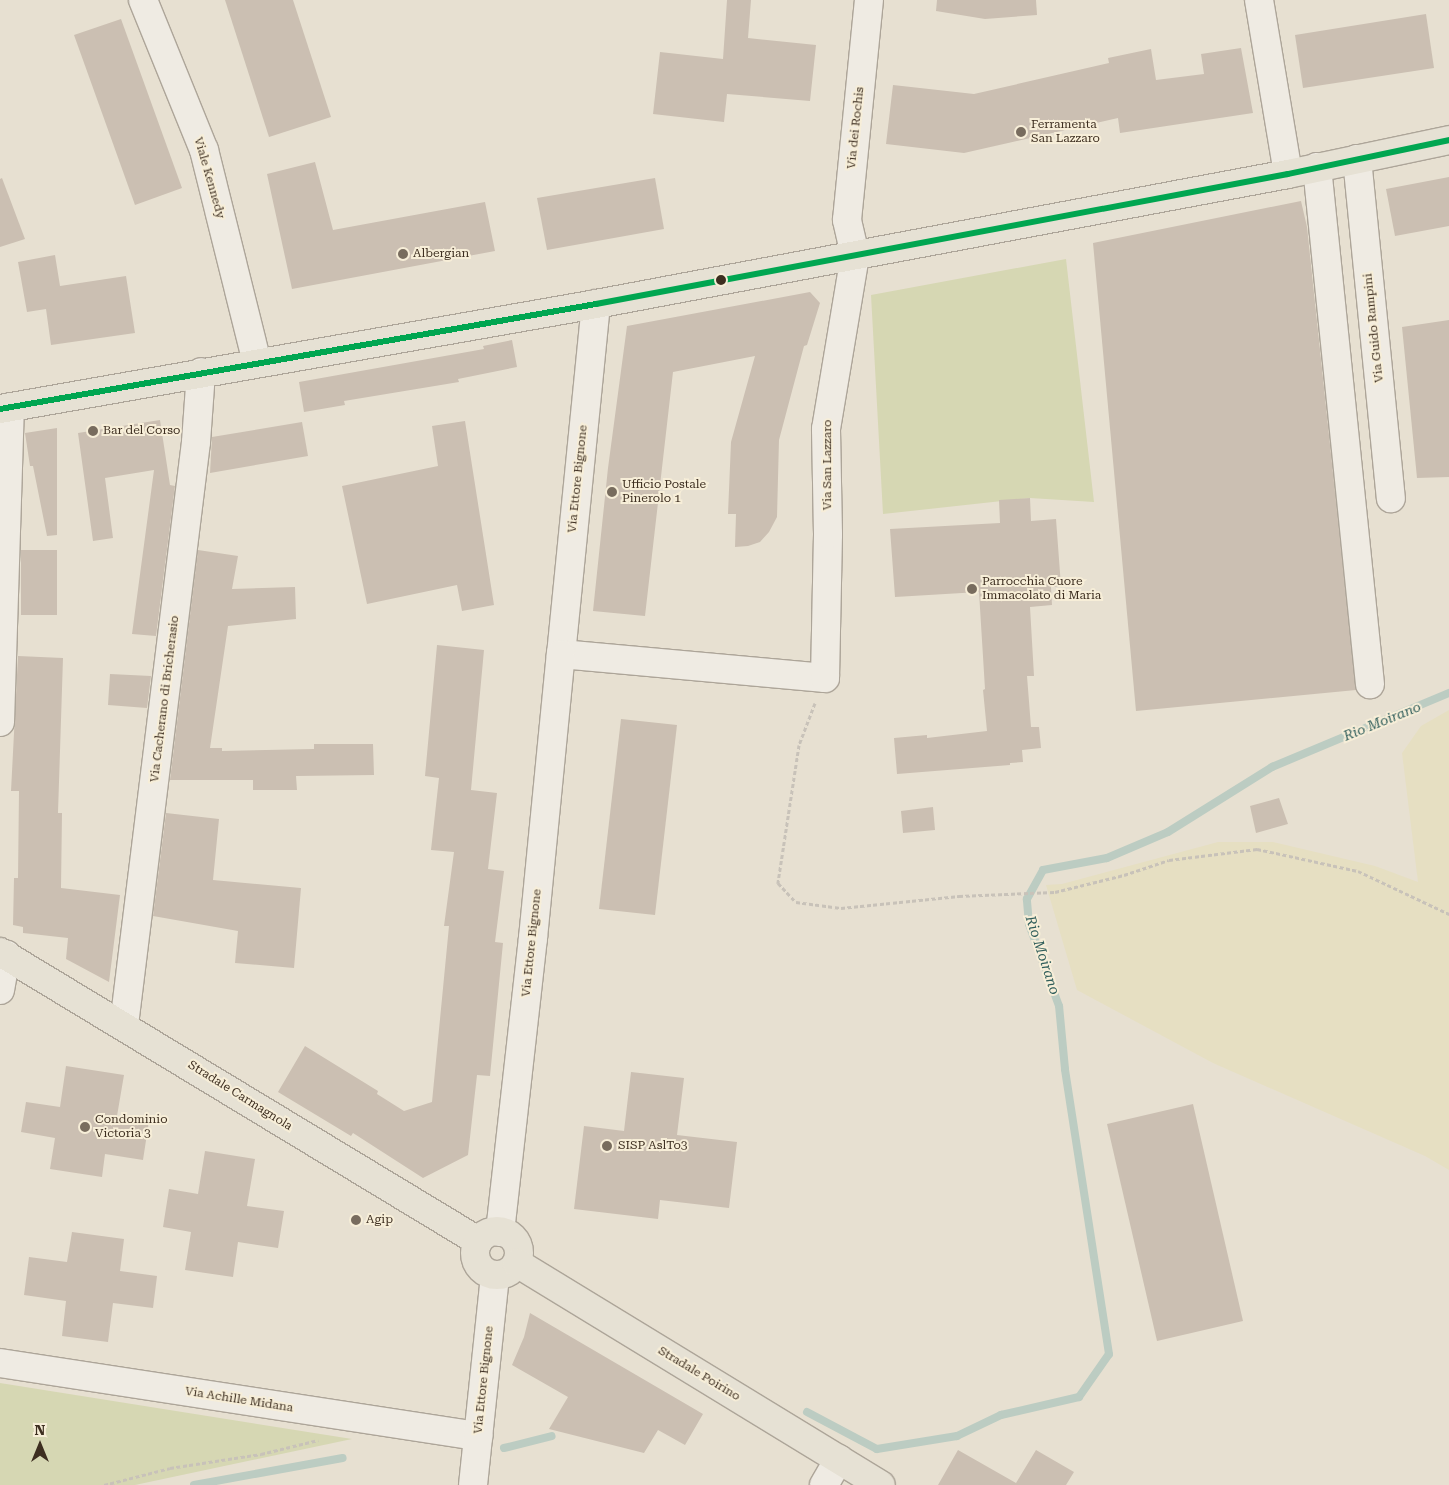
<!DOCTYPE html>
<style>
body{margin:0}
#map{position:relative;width:1449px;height:1485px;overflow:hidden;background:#e7e0d1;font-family:"Roboto Serif",serif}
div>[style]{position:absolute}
.farmland>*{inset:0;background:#e6dfc2}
.green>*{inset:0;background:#d6d7b3}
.stream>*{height:8px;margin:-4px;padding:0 4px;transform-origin:4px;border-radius:4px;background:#bcccc2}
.building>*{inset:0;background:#cbbfb2}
.path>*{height:3px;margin-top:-1.5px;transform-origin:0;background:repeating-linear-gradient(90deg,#c8c2b9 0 4px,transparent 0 6.5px)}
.roads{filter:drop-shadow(1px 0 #ada599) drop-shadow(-1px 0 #ada599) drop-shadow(0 1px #ada599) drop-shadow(0 -1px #ada599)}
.minor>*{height:28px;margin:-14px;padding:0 14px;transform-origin:14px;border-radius:14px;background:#efebe3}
.major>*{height:28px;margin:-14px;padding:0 14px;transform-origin:14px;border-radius:14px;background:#e6e1d4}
.major>.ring{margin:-14px;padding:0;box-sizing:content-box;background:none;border:28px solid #e6e1d4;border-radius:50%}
.bus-1>*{height:6px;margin:-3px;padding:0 3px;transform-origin:3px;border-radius:3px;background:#00a651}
.dots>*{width:14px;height:14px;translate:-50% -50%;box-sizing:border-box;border:2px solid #f7eed8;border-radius:50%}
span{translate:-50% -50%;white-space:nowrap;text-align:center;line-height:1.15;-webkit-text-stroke:4px #f7eed8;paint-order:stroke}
.poi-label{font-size:12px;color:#3d2e20}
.left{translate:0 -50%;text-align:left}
.street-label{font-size:12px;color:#3d2e20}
.water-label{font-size:14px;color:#2f5d5a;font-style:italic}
.north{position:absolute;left:15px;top:1420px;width:50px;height:50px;-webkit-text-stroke:4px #f7eed8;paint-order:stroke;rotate:0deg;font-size:14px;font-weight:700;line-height:20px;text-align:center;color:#3d2e20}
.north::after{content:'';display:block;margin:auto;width:18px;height:22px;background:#3d2e20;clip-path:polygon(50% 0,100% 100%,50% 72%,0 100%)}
</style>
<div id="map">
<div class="farmland">
<div style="clip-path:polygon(1449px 710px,1449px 1170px,1425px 1156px,1213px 1063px,1077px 990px,1046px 885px,1062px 884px,1218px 842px,1273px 842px,1375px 866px,1418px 882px,1402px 753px,1421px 726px)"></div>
</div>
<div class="green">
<div style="clip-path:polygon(1066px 259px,1094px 502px,1030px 498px,883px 514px,871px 295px)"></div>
<div style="clip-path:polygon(0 1383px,352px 1439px,135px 1485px,0 1485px)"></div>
</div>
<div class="stream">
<div style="left:807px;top:1412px;width:79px;rotate:27.9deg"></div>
<div style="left:877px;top:1449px;width:81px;rotate:-9.2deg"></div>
<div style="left:957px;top:1436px;width:49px;rotate:-25.5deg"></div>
<div style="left:1001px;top:1415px;width:80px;rotate:-13deg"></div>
<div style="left:1079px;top:1397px;width:52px;rotate:-55.1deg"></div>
<div style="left:1109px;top:1354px;width:288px;rotate:-98.8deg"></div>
<div style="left:1065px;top:1069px;width:63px;rotate:-95.4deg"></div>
<div style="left:1059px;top:1006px;width:87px;rotate:-110.1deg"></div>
<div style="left:1029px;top:924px;width:25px;rotate:-95deg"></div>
<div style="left:1027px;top:899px;width:33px;rotate:-61deg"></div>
<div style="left:1043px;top:870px;width:65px;rotate:-10.6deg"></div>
<div style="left:1107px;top:858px;width:66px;rotate:-23.1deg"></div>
<div style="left:1168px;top:832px;width:123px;rotate:-32deg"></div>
<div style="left:1272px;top:767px;width:192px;rotate:-22.7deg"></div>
<div style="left:504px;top:1448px;width:49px;rotate:-14deg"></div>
<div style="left:194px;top:1485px;width:151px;rotate:-10.3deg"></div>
</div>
<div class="building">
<div style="clip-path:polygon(225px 0,293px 0,331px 117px,269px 137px)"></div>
<div style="clip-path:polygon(727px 0,751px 0,748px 38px,816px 45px,810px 101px,727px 94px,724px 122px,653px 114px,660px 52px,723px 59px)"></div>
<div style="clip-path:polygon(937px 0,1036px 0,1037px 15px,985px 19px,936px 11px)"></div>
<div style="clip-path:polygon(1426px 14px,1434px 68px,1303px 88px,1295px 35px)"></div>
<div style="clip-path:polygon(121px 19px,182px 188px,135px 205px,74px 35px)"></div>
<div style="clip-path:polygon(1241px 48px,1253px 113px,1120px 133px,1118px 118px,964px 153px,886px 144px,893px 85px,974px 94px,1109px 63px,1108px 58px,1151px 49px,1156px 80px,1204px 74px,1201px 54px)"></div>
<div style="clip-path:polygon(315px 162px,333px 230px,485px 202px,495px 251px,292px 289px,267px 174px)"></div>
<div style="clip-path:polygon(1449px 177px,1449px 226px,1395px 236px,1386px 189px)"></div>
<div style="clip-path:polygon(2px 178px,25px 239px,0 247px,0 179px)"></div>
<div style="clip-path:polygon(655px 178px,664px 229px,547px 250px,537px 198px)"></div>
<div style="clip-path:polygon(1301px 201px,1307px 227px,1356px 690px,1136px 711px,1093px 243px)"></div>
<div style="clip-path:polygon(55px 255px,60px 286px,126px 276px,135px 333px,51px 345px,46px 309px,27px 312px,18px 262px)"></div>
<div style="clip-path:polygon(810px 292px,820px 303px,807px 345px,804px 346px,779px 440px,777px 517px,769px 532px,760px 542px,748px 546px,735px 547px,736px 514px,728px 514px,731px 442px,755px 356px,673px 372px,645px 616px,593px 611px,608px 468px,627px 326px)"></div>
<div style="clip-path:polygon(1449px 320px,1449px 477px,1417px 478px,1402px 327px)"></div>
<div style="clip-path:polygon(512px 340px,517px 367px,458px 379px,459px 382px,344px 401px,345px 405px,304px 412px,299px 382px,484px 349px,483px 346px)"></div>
<div style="clip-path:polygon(160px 420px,170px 485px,175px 486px,156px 636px,132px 634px,154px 470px,105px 478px,113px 538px,93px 541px,78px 433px)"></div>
<div style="clip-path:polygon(465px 421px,494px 605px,462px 611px,457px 585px,367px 604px,342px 486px,438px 466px,432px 426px)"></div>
<div style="clip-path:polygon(302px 422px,308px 456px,210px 473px,212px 437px)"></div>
<div style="clip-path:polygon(57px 428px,57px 535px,47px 536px,33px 466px,30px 466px,25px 433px)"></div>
<div style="clip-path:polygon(1030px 498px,1031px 521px,1056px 519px,1061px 586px,1051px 587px,1052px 605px,1030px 607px,1034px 676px,1027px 676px,1031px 727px,1039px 727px,1041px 748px,1022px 750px,1023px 762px,1010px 763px,1010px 765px,897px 774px,894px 738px,927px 735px,927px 738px,987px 731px,983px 690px,985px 689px,979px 592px,895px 597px,890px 529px,1000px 523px,999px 500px)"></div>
<div style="clip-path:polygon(21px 550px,57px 550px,57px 615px,21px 615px)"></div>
<div style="clip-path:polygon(198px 550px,238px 556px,232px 589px,295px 587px,296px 619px,228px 626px,210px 748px,222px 748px,222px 751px,314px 749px,314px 744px,373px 744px,374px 775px,296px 776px,297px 790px,253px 790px,253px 780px,170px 780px)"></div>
<div style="clip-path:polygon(437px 645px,484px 650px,471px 790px,497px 793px,488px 869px,504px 871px,495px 942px,503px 943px,490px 1076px,477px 1075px,468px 1155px,423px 1178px,353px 1133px,351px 1136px,278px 1092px,305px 1046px,378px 1091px,377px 1094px,404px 1111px,432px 1102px,449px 926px,444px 926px,454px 852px,431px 850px,439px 778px,425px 776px)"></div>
<div style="clip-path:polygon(18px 656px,63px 658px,58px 813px,62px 813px,61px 888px,120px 895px,109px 982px,66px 959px,68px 938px,23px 933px,23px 927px,13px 925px,14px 878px,18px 878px,19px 791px,11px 791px)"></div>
<div style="clip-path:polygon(110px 674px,151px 676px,147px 708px,108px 705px)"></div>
<div style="clip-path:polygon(621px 719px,677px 725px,655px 915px,599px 909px)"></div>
<div style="clip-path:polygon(1279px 798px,1288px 824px,1256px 833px,1250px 806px)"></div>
<div style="clip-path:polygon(933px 807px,935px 830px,903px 833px,901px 811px)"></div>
<div style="clip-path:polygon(166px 813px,219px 819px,213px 880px,301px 888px,294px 968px,235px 963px,238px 931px,153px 916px)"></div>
<div style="clip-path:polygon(66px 1066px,124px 1075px,117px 1116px,149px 1121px,143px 1160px,105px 1154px,102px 1177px,50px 1169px,55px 1138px,21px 1132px,26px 1102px,60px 1107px)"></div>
<div style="clip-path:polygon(631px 1072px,684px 1078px,677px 1135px,737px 1142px,729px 1208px,660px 1200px,658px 1219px,574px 1209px,584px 1126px,624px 1131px)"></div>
<div style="clip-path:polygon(1193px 1104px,1243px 1321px,1157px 1341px,1107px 1124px)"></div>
<div style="clip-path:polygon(205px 1151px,255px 1159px,247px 1206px,284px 1211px,278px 1248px,238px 1242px,233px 1277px,185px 1270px,191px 1232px,163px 1227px,169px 1189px,198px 1194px)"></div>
<div style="clip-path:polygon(72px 1232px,124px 1239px,120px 1271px,157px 1276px,153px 1308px,113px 1303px,108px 1342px,62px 1336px,66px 1301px,24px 1295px,29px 1257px,67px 1262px)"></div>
<div style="clip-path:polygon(530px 1313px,703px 1414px,685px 1445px,658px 1430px,644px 1453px,549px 1429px,568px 1397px,512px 1365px,524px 1337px)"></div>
<div style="clip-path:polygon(958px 1450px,1016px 1483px,1036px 1450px,1074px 1472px,1066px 1485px,938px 1485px)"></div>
</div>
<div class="path">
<div style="left:815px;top:703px;width:45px;rotate:110.9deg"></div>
<div style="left:799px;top:745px;width:140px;rotate:98.7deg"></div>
<div style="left:778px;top:883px;width:26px;rotate:47deg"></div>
<div style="left:796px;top:902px;width:45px;rotate:7.6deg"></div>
<div style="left:841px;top:908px;width:119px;rotate:-5.8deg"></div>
<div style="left:959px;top:896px;width:96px;rotate:-2.4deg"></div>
<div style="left:1055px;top:892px;width:71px;rotate:-13.8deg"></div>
<div style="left:1124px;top:875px;width:47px;rotate:-18.4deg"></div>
<div style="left:1169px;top:860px;width:89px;rotate:-7.1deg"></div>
<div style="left:1257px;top:849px;width:103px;rotate:12.3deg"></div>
<div style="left:1358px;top:871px;width:101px;rotate:25.3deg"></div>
<div style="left:104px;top:1485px;width:68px;rotate:-14.4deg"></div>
<div style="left:170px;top:1468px;width:92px;rotate:-8.7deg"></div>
<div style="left:261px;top:1454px;width:59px;rotate:-13.8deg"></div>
</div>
<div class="roads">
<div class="minor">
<div style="left:143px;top:0;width:162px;rotate:67.9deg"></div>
<div style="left:204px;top:150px;width:219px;rotate:76deg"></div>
<div style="left:1259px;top:0;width:176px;rotate:80.5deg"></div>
<div style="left:1357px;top:159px;width:341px;rotate:84.3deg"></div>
<div style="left:1317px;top:167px;width:520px;rotate:84.15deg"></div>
<div style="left:596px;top:304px;width:352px;rotate:95.7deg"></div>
<div style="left:561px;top:654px;width:265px;rotate:5.2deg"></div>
<div style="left:825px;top:678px;width:144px;rotate:-88.8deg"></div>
<div style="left:828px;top:534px;width:105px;rotate:-91.1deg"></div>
<div style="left:826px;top:429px;width:176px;rotate:-80.5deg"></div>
<div style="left:855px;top:255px;width:36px;rotate:-103deg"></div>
<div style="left:847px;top:220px;width:221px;rotate:-84.3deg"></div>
<div style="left:0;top:722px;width:315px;rotate:-88.2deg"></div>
<div style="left:0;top:990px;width:36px;rotate:-80deg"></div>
<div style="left:124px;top:1025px;width:587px;rotate:-82.96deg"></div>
<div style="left:196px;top:442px;width:70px;rotate:-85.9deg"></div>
<div style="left:500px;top:1232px;width:296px;rotate:-83.6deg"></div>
<div style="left:533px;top:938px;width:285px;rotate:-84.4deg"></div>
<div style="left:0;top:1363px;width:484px;rotate:8.7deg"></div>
<div style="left:473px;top:1485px;width:211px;rotate:-84deg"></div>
<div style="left:824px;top:1485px;width:30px;rotate:-60deg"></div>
</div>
<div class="major">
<div style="left:0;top:409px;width:605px;rotate:-9.99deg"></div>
<div style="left:596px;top:304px;width:704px;rotate:-10.64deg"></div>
<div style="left:1288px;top:174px;width:165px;rotate:-11.9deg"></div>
<div style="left:0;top:952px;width:559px;rotate:31.16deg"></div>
<div class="ring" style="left:475px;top:1231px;width:16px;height:16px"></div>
<div style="left:517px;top:1263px;width:426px;rotate:31.4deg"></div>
</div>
</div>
<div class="bus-1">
<div style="left:0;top:409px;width:605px;rotate:-9.99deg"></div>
<div style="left:596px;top:304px;width:704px;rotate:-10.64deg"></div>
<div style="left:1288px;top:174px;width:165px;rotate:-11.9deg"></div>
</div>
<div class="dots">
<div style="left:1021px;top:132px;background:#786c5e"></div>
<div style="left:403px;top:254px;background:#786c5e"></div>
<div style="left:721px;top:280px;background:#3d2e20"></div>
<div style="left:93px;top:431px;background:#786c5e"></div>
<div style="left:612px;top:492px;background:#786c5e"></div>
<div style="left:972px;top:589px;background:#786c5e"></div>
<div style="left:85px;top:1127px;background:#786c5e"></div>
<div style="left:607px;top:1146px;background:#786c5e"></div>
<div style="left:356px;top:1220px;background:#786c5e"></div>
</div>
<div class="poi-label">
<span class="left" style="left:1031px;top:132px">Ferramenta<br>San Lazzaro</span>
<span class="left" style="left:413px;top:254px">Albergian</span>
<span class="left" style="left:103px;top:431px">Bar del Corso</span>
<span class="left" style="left:622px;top:492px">Ufficio Postale<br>Pinerolo 1</span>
<span class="left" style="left:982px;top:589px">Parrocchia Cuore<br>Immacolato di Maria</span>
<span class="left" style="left:95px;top:1127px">Condominio<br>Victoria 3</span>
<span class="left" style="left:618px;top:1146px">SISP AslTo3</span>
<span class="left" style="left:366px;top:1220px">Agip</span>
</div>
<div class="street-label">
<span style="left:856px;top:128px;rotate:-84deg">Via dei Rochis</span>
<span style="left:209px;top:178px;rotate:74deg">Viale Kennedy</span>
<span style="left:1374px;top:328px;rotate:-96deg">Via Guido Rampini</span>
<span style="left:828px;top:465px;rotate:-90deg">Via San Lazzaro</span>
<span style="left:578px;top:479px;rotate:-84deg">Via Ettore Bignone</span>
<span style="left:165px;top:699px;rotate:-83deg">Via Cacherano di Bricherasio</span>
<span style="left:532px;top:943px;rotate:-84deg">Via Ettore Bignone</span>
<span style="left:240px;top:1096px;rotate:32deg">Stradale Carmagnola</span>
<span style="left:699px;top:1374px;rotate:31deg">Stradale Poirino</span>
<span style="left:484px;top:1380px;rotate:-84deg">Via Ettore Bignone</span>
<span style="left:239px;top:1400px;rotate:9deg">Via Achille Midana</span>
</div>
<div class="water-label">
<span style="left:1382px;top:721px;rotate:-22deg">Rio Moirano</span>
<span style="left:1043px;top:955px;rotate:72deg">Rio Moirano</span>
</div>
<div class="north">N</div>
</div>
